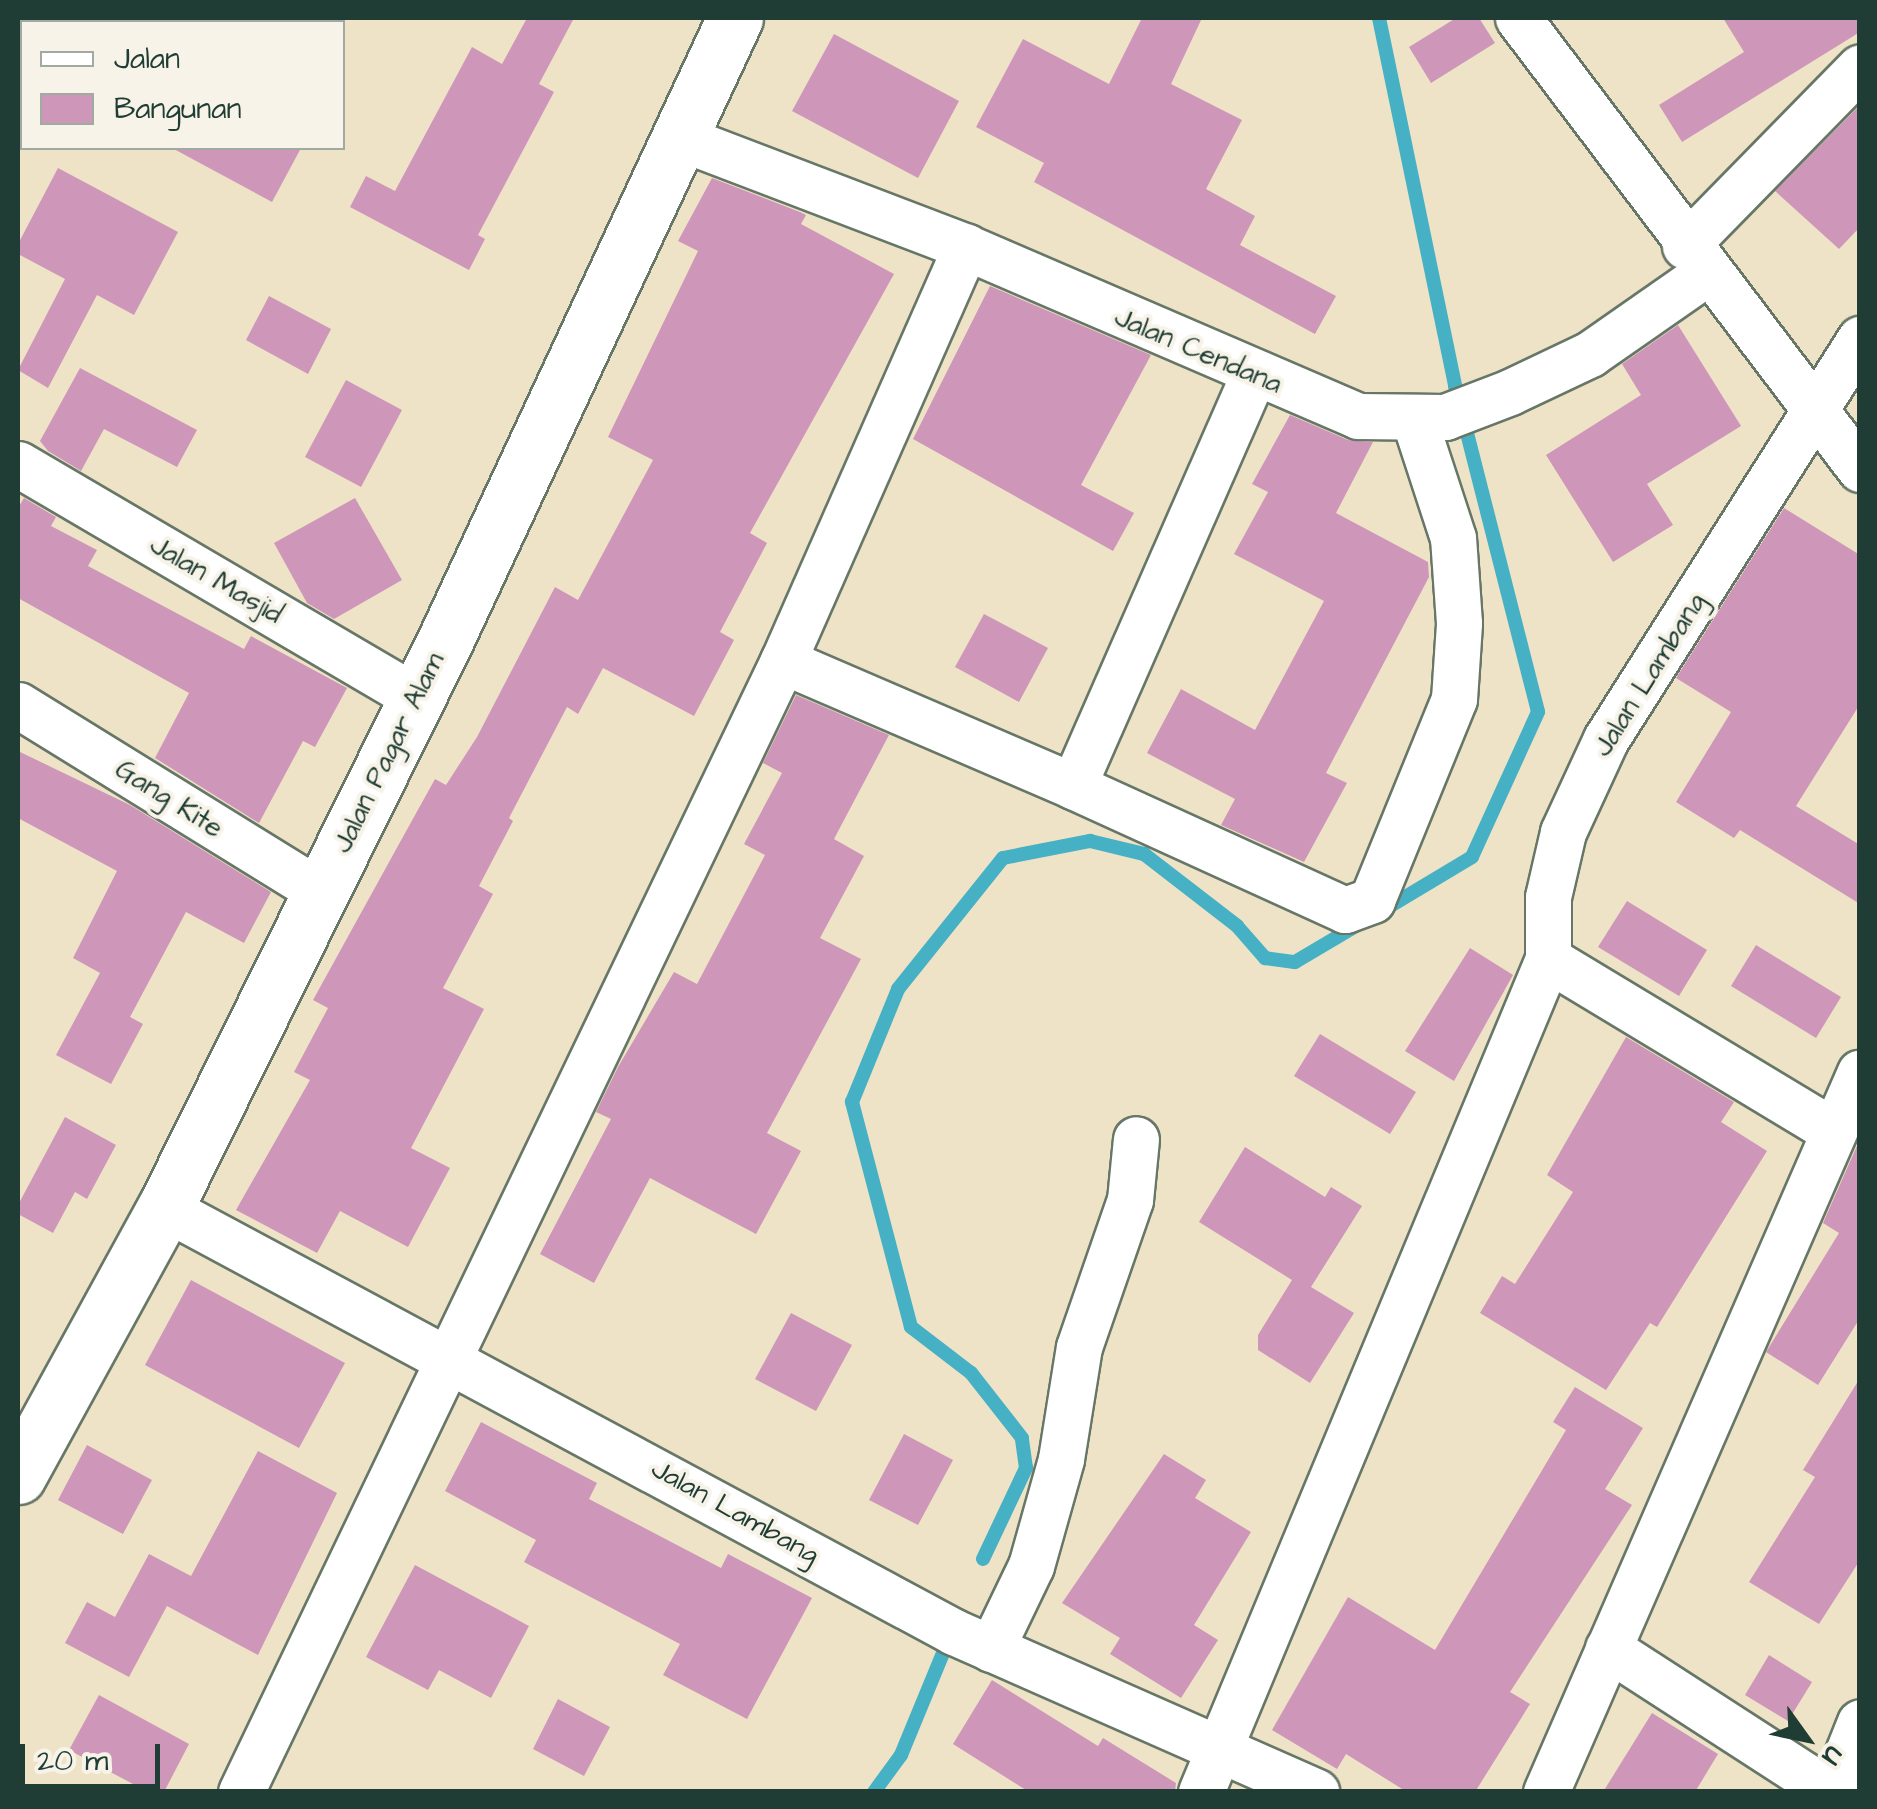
<!DOCTYPE html>
<style>
body{margin:0}
#map{position:relative;width:1877px;height:1809px;overflow:hidden;background:#eee3c6;font-family:"Architects Daughter",sans-serif}
div>[style]{position:absolute}
.stream>*{height:14px;margin:-7px;padding:0 7px;transform-origin:7px;border-radius:7px;background:#46b0c5}
.building>*{inset:0;background:#ce97ba}
.roads{filter:drop-shadow(2px 0 #677767) drop-shadow(-2px 0 #677767) drop-shadow(0 2px #677767) drop-shadow(0 -2px #677767)}
.minor>*{height:45px;margin:-22.5px;padding:0 22.5px;transform-origin:22.5px;border-radius:22.5px;background:#fff}
.tertiary>*{height:55px;margin:-27.5px;padding:0 27.5px;transform-origin:27.5px;border-radius:27.5px;background:#fff}
span{translate:-50% -50%;white-space:nowrap;text-align:center;line-height:1.15;-webkit-text-stroke:8px #f7f3e8;paint-order:stroke}
.street-label{font-size:28px;color:#1f3d34}
.frame{position:absolute;inset:0;border:20px solid #1f3d34;pointer-events:none}
.legend{position:absolute;left:20px;top:20px;width:325px;height:130px;box-sizing:border-box;background:#f7f3e8;border:2px solid #a1aaa0;margin:0;padding:12px 18px;list-style:none;font-size:30px;color:#1f3d34}
.legend li{display:flex;align-items:center;gap:20px;height:50px}
.legend b{width:50px;border:2px solid #a1aaa0}
.north{position:absolute;left:1757px;top:1689px;width:100px;height:100px;-webkit-text-stroke:8px #f7f3e8;paint-order:stroke;rotate:123deg;font-size:28px;font-weight:700;line-height:40px;text-align:center;color:#1f3d34}
.north::after{content:'';display:block;margin:auto;width:35px;height:45px;background:#1f3d34;clip-path:polygon(50% 0,100% 100%,50% 72%,0 100%)}
.scale{position:absolute;left:20px;top:1744px;width:140px;height:45px;box-sizing:border-box;border:5px solid #1f3d34;border-top:0;padding-left:12px;font-size:30px;line-height:35px;white-space:nowrap;color:#1f3d34;-webkit-text-stroke:8px #f7f3e8;paint-order:stroke}
</style>
<div id="map">
<div class="stream">
<div style="left:1379px;top:18px;width:376px;rotate:78.3deg"></div>
<div style="left:1455px;top:386px;width:336px;rotate:75.7deg"></div>
<div style="left:1538px;top:712px;width:159px;rotate:114.5deg"></div>
<div style="left:1472px;top:857px;width:107px;rotate:149.1deg"></div>
<div style="left:983px;top:1559px;width:101px;rotate:-64.7deg"></div>
<div style="left:1026px;top:1468px;width:30px;rotate:-98deg"></div>
<div style="left:1022px;top:1438px;width:83px;rotate:-128.1deg"></div>
<div style="left:971px;top:1373px;width:76px;rotate:-142.5deg"></div>
<div style="left:911px;top:1327px;width:233px;rotate:-104.7deg"></div>
<div style="left:852px;top:1102px;width:122px;rotate:-67.8deg"></div>
<div style="left:898px;top:989px;width:168px;rotate:-51.3deg"></div>
<div style="left:1003px;top:858px;width:89px;rotate:-11.1deg"></div>
<div style="left:1090px;top:841px;width:56px;rotate:13.5deg"></div>
<div style="left:1144px;top:854px;width:118px;rotate:37.7deg"></div>
<div style="left:1237px;top:926px;width:43px;rotate:48.8deg"></div>
<div style="left:1265px;top:958px;width:30px;rotate:8deg"></div>
<div style="left:1295px;top:962px;width:77px;rotate:-30.6deg"></div>
<div style="left:874px;top:1792px;width:46px;rotate:-53.9deg"></div>
<div style="left:901px;top:1755px;width:129px;rotate:-67.6deg"></div>
</div>
<div class="building">
<div style="clip-path:polygon(527px 18px,574px 18px,539px 84px,554px 92px,478px 235px,485px 239px,469px 270px,350px 207px,366px 176px,395px 191px,472px 47px,502px 64px)"></div>
<div style="clip-path:polygon(1142px 18px,1202px 18px,1171px 84px,1242px 120px,1206px 189px,1255px 216px,1240px 245px,1336px 296px,1315px 334px,1034px 182px,1044px 163px,976px 127px,1023px 39px,1109px 84px)"></div>
<div style="clip-path:polygon(1456px 18px,1479px 18px,1495px 43px,1431px 83px,1409px 47px)"></div>
<div style="clip-path:polygon(1723px 18px,1860px 18px,1860px 32px,1682px 142px,1659px 105px,1744px 52px)"></div>
<div style="clip-path:polygon(834px 34px,959px 101px,918px 178px,792px 111px)"></div>
<div style="clip-path:polygon(1860px 105px,1860px 227px,1839px 249px,1775px 191px)"></div>
<div style="clip-path:polygon(172px 148px,301px 148px,272px 202px)"></div>
<div style="clip-path:polygon(58px 168px,178px 232px,134px 315px,97px 295px,48px 388px,18px 370px,65px 279px,18px 254px,18px 244px)"></div>
<div style="clip-path:polygon(712px 178px,800px 212px,806px 215px,801px 224px,894px 274px,750px 533px,767px 543px,720px 632px,734px 640px,694px 716px,603px 668px,578px 714px,567px 707px,509px 818px,513px 821px,479px 886px,493px 894px,443px 988px,484px 1009px,411px 1148px,450px 1168px,408px 1247px,340px 1211px,317px 1253px,236px 1210px,310px 1080px,294px 1072px,328px 1008px,313px 1000px,399px 844px,435px 779px,446px 785px,477px 737px,555px 587px,578px 600px,653px 460px,608px 437px,698px 251px,678px 241px)"></div>
<div style="clip-path:polygon(990px 286px,1151px 355px,1081px 485px,1134px 513px,1113px 551px,913px 439px)"></div>
<div style="clip-path:polygon(269px 296px,331px 329px,308px 374px,246px 340px)"></div>
<div style="clip-path:polygon(1678px 325px,1741px 426px,1647px 484px,1673px 525px,1613px 562px,1546px 455px,1641px 395px,1622px 364px)"></div>
<div style="clip-path:polygon(80px 368px,197px 430px,177px 467px,104px 429px,81px 471px,48px 451px,40px 441px)"></div>
<div style="clip-path:polygon(346px 380px,402px 410px,361px 487px,305px 457px)"></div>
<div style="clip-path:polygon(1290px 415px,1348px 440px,1373px 442px,1336px 513px,1428px 562px,1429px 577px,1326px 773px,1347px 783px,1304px 862px,1221px 825px,1235px 799px,1147px 753px,1181px 689px,1255px 730px,1324px 601px,1234px 554px,1268px 492px,1252px 484px)"></div>
<div style="clip-path:polygon(24px 498px,56px 517px,51px 526px,97px 550px,88px 566px,244px 649px,251px 636px,347px 688px,315px 747px,303px 741px,259px 823px,155px 758px,189px 693px,18px 598px,18px 508px)"></div>
<div style="clip-path:polygon(355px 498px,402px 580px,334px 619px,307px 603px,274px 543px)"></div>
<div style="clip-path:polygon(1784px 508px,1860px 555px,1860px 704px,1796px 806px,1860px 845px,1860px 904px,1740px 830px,1734px 838px,1676px 802px,1731px 712px,1676px 678px)"></div>
<div style="clip-path:polygon(984px 614px,1048px 648px,1019px 702px,955px 667px)"></div>
<div style="clip-path:polygon(796px 695px,889px 735px,834px 839px,864px 856px,820px 938px,861px 959px,767px 1133px,801px 1151px,756px 1234px,650px 1178px,594px 1283px,540px 1254px,611px 1119px,596px 1112px,618px 1067px,674px 972px,697px 984px,765px 855px,744px 844px,782px 773px,763px 763px)"></div>
<div style="clip-path:polygon(18px 751px,130px 805px,271px 892px,244px 943px,186px 912px,130px 1017px,143px 1024px,111px 1084px,56px 1055px,100px 973px,73px 958px,117px 871px,18px 818px)"></div>
<div style="clip-path:polygon(1627px 901px,1707px 950px,1679px 996px,1598px 947px)"></div>
<div style="clip-path:polygon(1756px 945px,1841px 997px,1816px 1038px,1731px 986px)"></div>
<div style="clip-path:polygon(1470px 948px,1513px 975px,1454px 1081px,1405px 1051px)"></div>
<div style="clip-path:polygon(1320px 1034px,1416px 1092px,1390px 1134px,1294px 1076px)"></div>
<div style="clip-path:polygon(1626px 1037px,1734px 1102px,1721px 1122px,1767px 1151px,1657px 1327px,1650px 1323px,1606px 1390px,1480px 1313px,1502px 1276px,1515px 1284px,1573px 1192px,1547px 1175px)"></div>
<div style="clip-path:polygon(65px 1117px,116px 1145px,87px 1199px,75px 1192px,53px 1233px,18px 1214px,18px 1205px)"></div>
<div style="clip-path:polygon(1860px 1139px,1860px 1318px,1818px 1385px,1766px 1352px,1839px 1233px,1823px 1223px)"></div>
<div style="clip-path:polygon(1245px 1147px,1325px 1197px,1331px 1187px,1362px 1206px,1311px 1287px,1354px 1313px,1310px 1383px,1258px 1350px,1258px 1335px,1292px 1280px,1199px 1222px)"></div>
<div style="clip-path:polygon(191px 1280px,345px 1363px,299px 1448px,145px 1365px)"></div>
<div style="clip-path:polygon(791px 1313px,852px 1345px,816px 1411px,755px 1379px)"></div>
<div style="clip-path:polygon(1860px 1378px,1860px 1560px,1819px 1624px,1749px 1582px,1815px 1477px,1803px 1470px)"></div>
<div style="clip-path:polygon(1575px 1387px,1643px 1428px,1605px 1489px,1632px 1505px,1510px 1692px,1530px 1704px,1475px 1792px,1407px 1792px,1346px 1754px,1337px 1769px,1272px 1730px,1348px 1597px,1435px 1650px,1566px 1430px,1553px 1422px)"></div>
<div style="clip-path:polygon(481px 1422px,597px 1483px,589px 1499px,721px 1568px,728px 1554px,812px 1598px,747px 1719px,663px 1675px,680px 1644px,524px 1562px,536px 1540px,445px 1491px)"></div>
<div style="clip-path:polygon(904px 1434px,953px 1460px,918px 1525px,869px 1500px)"></div>
<div style="clip-path:polygon(87px 1445px,152px 1480px,123px 1534px,58px 1500px)"></div>
<div style="clip-path:polygon(258px 1451px,337px 1493px,258px 1655px,167px 1606px,129px 1677px,65px 1643px,87px 1602px,115px 1617px,149px 1554px,191px 1576px)"></div>
<div style="clip-path:polygon(1164px 1454px,1206px 1480px,1195px 1498px,1251px 1532px,1194px 1625px,1218px 1640px,1181px 1698px,1110px 1654px,1120px 1638px,1062px 1603px)"></div>
<div style="clip-path:polygon(415px 1565px,529px 1626px,491px 1698px,439px 1670px,428px 1690px,366px 1657px)"></div>
<div style="clip-path:polygon(1769px 1655px,1812px 1682px,1788px 1721px,1745px 1695px)"></div>
<div style="clip-path:polygon(992px 1680px,1098px 1746px,1103px 1738px,1176px 1783px,1175px 1792px,1029px 1792px,953px 1744px)"></div>
<div style="clip-path:polygon(99px 1695px,189px 1744px,164px 1792px,148px 1792px,69px 1750px)"></div>
<div style="clip-path:polygon(558px 1699px,610px 1727px,584px 1776px,533px 1749px)"></div>
<div style="clip-path:polygon(1652px 1713px,1718px 1754px,1695px 1792px,1603px 1792px)"></div>
</div>
<div class="roads">
<div class="minor">
<div style="left:1518px;top:18px;width:566px;rotate:52.83deg"></div>
<div style="left:43px;top:22px;width:5px;rotate:-53deg"></div>
<div style="left:18px;top:62px;width:8px;rotate:-60deg"></div>
<div style="left:681px;top:138px;width:305px;rotate:20.9deg"></div>
<div style="left:966px;top:247px;width:427px;rotate:23.3deg"></div>
<div style="left:1358px;top:416px;width:87px;rotate:0.7deg"></div>
<div style="left:1445px;top:417px;width:70px;rotate:-21deg"></div>
<div style="left:1510px;top:392px;width:89px;rotate:-25.4deg"></div>
<div style="left:1590px;top:354px;width:141px;rotate:-34.9deg"></div>
<div style="left:1685px;top:246px;width:250px;rotate:-45.6deg"></div>
<div style="left:18px;top:464px;width:460px;rotate:30.4deg"></div>
<div style="left:783px;top:661px;width:316px;rotate:23.3deg"></div>
<div style="left:1073px;top:786px;width:450px;rotate:-66.3deg"></div>
<div style="left:18px;top:705px;width:356px;rotate:31.7deg"></div>
<div style="left:1073px;top:786px;width:299px;rotate:24.5deg"></div>
<div style="left:1345px;top:910px;width:29px;rotate:-20deg"></div>
<div style="left:1372px;top:900px;width:217px;rotate:-67.8deg"></div>
<div style="left:1454px;top:699px;width:76px;rotate:-86.2deg"></div>
<div style="left:1459px;top:623px;width:85px;rotate:-94deg"></div>
<div style="left:1453px;top:538px;width:125px;rotate:-108.1deg"></div>
<div style="left:1548px;top:959px;width:333px;rotate:31.1deg"></div>
<div style="left:165px;top:1208px;width:896px;rotate:28.25deg"></div>
<div style="left:954px;top:1632px;width:396px;rotate:23.8deg"></div>
<div style="left:1608px;top:1648px;width:265px;rotate:32.9deg"></div>
<div style="left:991px;top:1649px;width:92px;rotate:-64.3deg"></div>
<div style="left:1031px;top:1566px;width:111px;rotate:-74.3deg"></div>
<div style="left:1061px;top:1459px;width:113px;rotate:-80.9deg"></div>
<div style="left:1079px;top:1347px;width:156px;rotate:-70.9deg"></div>
<div style="left:1130px;top:1200px;width:61px;rotate:-84.4deg"></div>
<div style="left:241px;top:1792px;width:1254px;rotate:-64.4deg"></div>
<div style="left:783px;top:661px;width:453px;rotate:-66.2deg"></div>
<div style="left:1201px;top:1792px;width:902px;rotate:-67.39deg"></div>
<div style="left:1548px;top:959px;width:62px;rotate:-90deg"></div>
<div style="left:1548px;top:897px;width:67px;rotate:-77deg"></div>
<div style="left:1563px;top:832px;width:102px;rotate:-65.2deg"></div>
<div style="left:1606px;top:739px;width:474px;rotate:-57.6deg"></div>
<div style="left:1546px;top:1792px;width:785px;rotate:-66.44deg"></div>
<div style="left:1832px;top:1792px;width:75px;rotate:-68.2deg"></div>
</div>
<div class="tertiary">
<div style="left:18px;top:1476px;width:306px;rotate:-61.3deg"></div>
<div style="left:165px;top:1208px;width:630px;rotate:-63.72deg"></div>
<div style="left:444px;top:643px;width:689px;rotate:-65.03deg"></div>
</div>
</div>
<div class="street-label">
<span style="left:1198px;top:351px;rotate:23deg">Jalan Cendana</span>
<span style="left:216px;top:580px;rotate:30deg">Jalan Masjid</span>
<span style="left:1650px;top:675px;rotate:-58deg">Jalan Lambang</span>
<span style="left:389px;top:753px;rotate:-64deg">Jalan Pagar Alam</span>
<span style="left:169px;top:799px;rotate:32deg">Gang Kite</span>
<span style="left:735px;top:1512px;rotate:29deg">Jalan Lambang</span>
</div>
<div class="frame"></div>
<ul class="legend">
<li><b style="height:12px;background:#fff"></b>Jalan</li>
<li><b style="height:28px;background:#ce97ba"></b>Bangunan</li>
</ul>
<div class="north">U</div>
<div class="scale">20 m</div>
</div>
